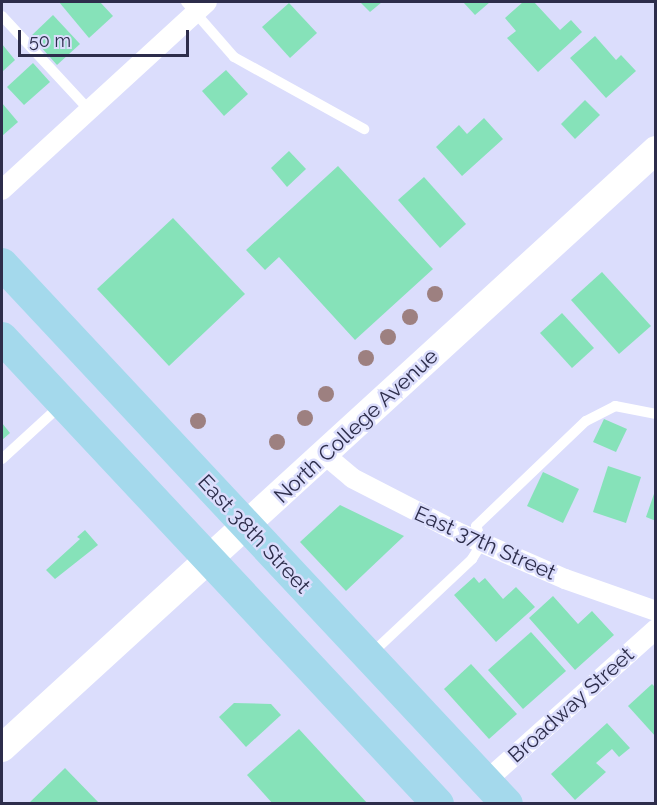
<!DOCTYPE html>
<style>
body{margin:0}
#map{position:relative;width:657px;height:805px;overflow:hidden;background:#dbddfc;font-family:Raleway,sans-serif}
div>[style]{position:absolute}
.building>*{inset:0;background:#86e2b9}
.lane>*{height:10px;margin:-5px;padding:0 5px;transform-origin:5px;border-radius:5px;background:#fff}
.street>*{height:20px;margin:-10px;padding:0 10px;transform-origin:10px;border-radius:10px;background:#fff}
.secondary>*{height:28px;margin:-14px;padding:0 14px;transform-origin:14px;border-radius:14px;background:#fff}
.primary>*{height:32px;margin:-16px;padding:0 16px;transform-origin:16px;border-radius:16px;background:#a4d9ec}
.trees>*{width:16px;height:16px;margin:-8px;border-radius:50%;background:#9d8080}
span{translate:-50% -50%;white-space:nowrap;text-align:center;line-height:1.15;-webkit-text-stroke:5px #dbddfc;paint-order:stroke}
.street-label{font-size:21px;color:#2d2d4b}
.frame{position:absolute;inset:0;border:3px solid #2d2d4b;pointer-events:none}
.scale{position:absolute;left:18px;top:30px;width:171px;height:27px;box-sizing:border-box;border:3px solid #2d2d4b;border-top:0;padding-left:8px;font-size:18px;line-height:21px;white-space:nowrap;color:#2d2d4b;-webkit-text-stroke:4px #dbddfc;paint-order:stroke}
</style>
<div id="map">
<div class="building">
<div style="clip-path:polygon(59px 2px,100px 2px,113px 16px,89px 38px)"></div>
<div style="clip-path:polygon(360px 2px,382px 2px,370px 12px)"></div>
<div style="clip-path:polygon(463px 2px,490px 2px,475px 15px)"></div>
<div style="clip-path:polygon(523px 2px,534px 2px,560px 30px,571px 20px,582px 32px,538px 72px,507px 38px,516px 31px,505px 18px)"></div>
<div style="clip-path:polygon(289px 3px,317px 33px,290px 58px,262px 27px)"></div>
<div style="clip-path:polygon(53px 15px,80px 44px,57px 65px,31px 36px)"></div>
<div style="clip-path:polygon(595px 36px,616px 60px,621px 55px,636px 71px,606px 98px,570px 58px)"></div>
<div style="clip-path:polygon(2px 44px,15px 60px,2px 72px)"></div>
<div style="clip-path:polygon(33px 63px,50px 82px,24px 105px,7px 87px)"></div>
<div style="clip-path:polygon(226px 70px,248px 94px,224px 116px,202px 91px)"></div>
<div style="clip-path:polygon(585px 100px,600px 115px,575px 139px,561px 124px)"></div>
<div style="clip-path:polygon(2px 103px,18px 122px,2px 136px)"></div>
<div style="clip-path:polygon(484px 118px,503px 139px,462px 176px,436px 147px,459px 125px,467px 134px)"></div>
<div style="clip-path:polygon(289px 151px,306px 169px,287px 187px,271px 168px)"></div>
<div style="clip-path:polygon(338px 166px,433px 269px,355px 340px,279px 257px,265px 270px,246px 250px)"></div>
<div style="clip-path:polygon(424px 177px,466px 224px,440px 248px,398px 200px)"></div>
<div style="clip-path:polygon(173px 218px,245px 294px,169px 366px,97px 289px)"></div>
<div style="clip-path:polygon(602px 272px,651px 326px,619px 354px,571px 300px)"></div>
<div style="clip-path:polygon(562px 313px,594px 348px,572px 368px,540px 333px)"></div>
<div style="clip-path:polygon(604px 419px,627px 429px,616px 452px,593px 442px)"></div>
<div style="clip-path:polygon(2px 423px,10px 433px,2px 440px)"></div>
<div style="clip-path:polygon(608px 466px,641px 477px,626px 523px,593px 512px)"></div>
<div style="clip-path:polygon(543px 472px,579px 489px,563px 523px,527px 506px)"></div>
<div style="clip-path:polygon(655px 491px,656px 492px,656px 521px,646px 517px)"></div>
<div style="clip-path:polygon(340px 505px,404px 536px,346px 591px,300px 542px)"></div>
<div style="clip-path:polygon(85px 530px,98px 545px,55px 579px,46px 570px,80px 539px,77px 537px)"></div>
<div style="clip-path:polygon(474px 577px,479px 583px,485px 578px,503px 599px,516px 587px,535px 607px,496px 642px,454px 595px)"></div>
<div style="clip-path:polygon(553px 596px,578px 624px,592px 611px,614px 635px,575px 670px,529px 618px)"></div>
<div style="clip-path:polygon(531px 632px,566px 671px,523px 709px,488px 670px)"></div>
<div style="clip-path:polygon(471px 664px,517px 714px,489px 739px,444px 689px)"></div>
<div style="clip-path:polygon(652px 684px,656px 688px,656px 737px,628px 706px)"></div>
<div style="clip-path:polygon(234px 703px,271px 704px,281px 715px,246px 747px,219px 717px)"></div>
<div style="clip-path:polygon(607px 723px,630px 748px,619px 757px,612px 749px,596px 763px,606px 772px,575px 800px,551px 774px)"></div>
<div style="clip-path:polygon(299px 729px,368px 804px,273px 804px,247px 775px)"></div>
<div style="clip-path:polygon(65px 768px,100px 804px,28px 804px)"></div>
</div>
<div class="lane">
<div style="left:186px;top:2px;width:73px;rotate:48.9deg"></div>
<div style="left:234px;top:57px;width:149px;rotate:29deg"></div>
<div style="left:2px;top:16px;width:128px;rotate:47.2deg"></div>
<div style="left:2px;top:459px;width:80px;rotate:-42.5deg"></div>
<div style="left:371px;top:654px;width:139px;rotate:-43.2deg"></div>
<div style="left:472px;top:559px;width:19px;rotate:-58deg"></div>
<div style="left:482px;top:543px;width:18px;rotate:-109deg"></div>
<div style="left:476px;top:526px;width:152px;rotate:-43.7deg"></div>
<div style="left:586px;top:421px;width:33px;rotate:-27deg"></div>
<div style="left:615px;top:406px;width:42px;rotate:11deg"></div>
</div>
<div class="street">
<div style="left:2px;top:190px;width:278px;rotate:-42.5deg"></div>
<div style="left:325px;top:455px;width:35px;rotate:40deg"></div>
<div style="left:352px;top:478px;width:118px;rotate:27.2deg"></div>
<div style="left:457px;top:532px;width:118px;rotate:23.5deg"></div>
<div style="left:565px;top:579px;width:96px;rotate:19.4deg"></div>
<div style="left:486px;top:781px;width:228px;rotate:-41.8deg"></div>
</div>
<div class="secondary">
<div style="left:2px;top:748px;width:886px;rotate:-42.44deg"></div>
</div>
<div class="primary">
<div style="left:2px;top:264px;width:739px;rotate:46.92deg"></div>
<div style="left:2px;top:338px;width:638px;rotate:46.9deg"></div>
</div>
<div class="trees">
<div style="left:435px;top:294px"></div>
<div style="left:410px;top:317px"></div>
<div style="left:388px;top:337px"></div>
<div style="left:366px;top:358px"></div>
<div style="left:326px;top:394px"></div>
<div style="left:305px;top:418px"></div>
<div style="left:198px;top:421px"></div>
<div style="left:277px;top:442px"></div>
</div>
<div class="street-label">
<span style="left:356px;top:426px;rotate:-43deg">North College Avenue</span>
<span style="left:254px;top:534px;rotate:47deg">East 38th Street</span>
<span style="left:485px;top:543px;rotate:24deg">East 37th Street</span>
<span style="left:571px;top:705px;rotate:-42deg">Broadway Street</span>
</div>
<div class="frame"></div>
<div class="scale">50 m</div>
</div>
